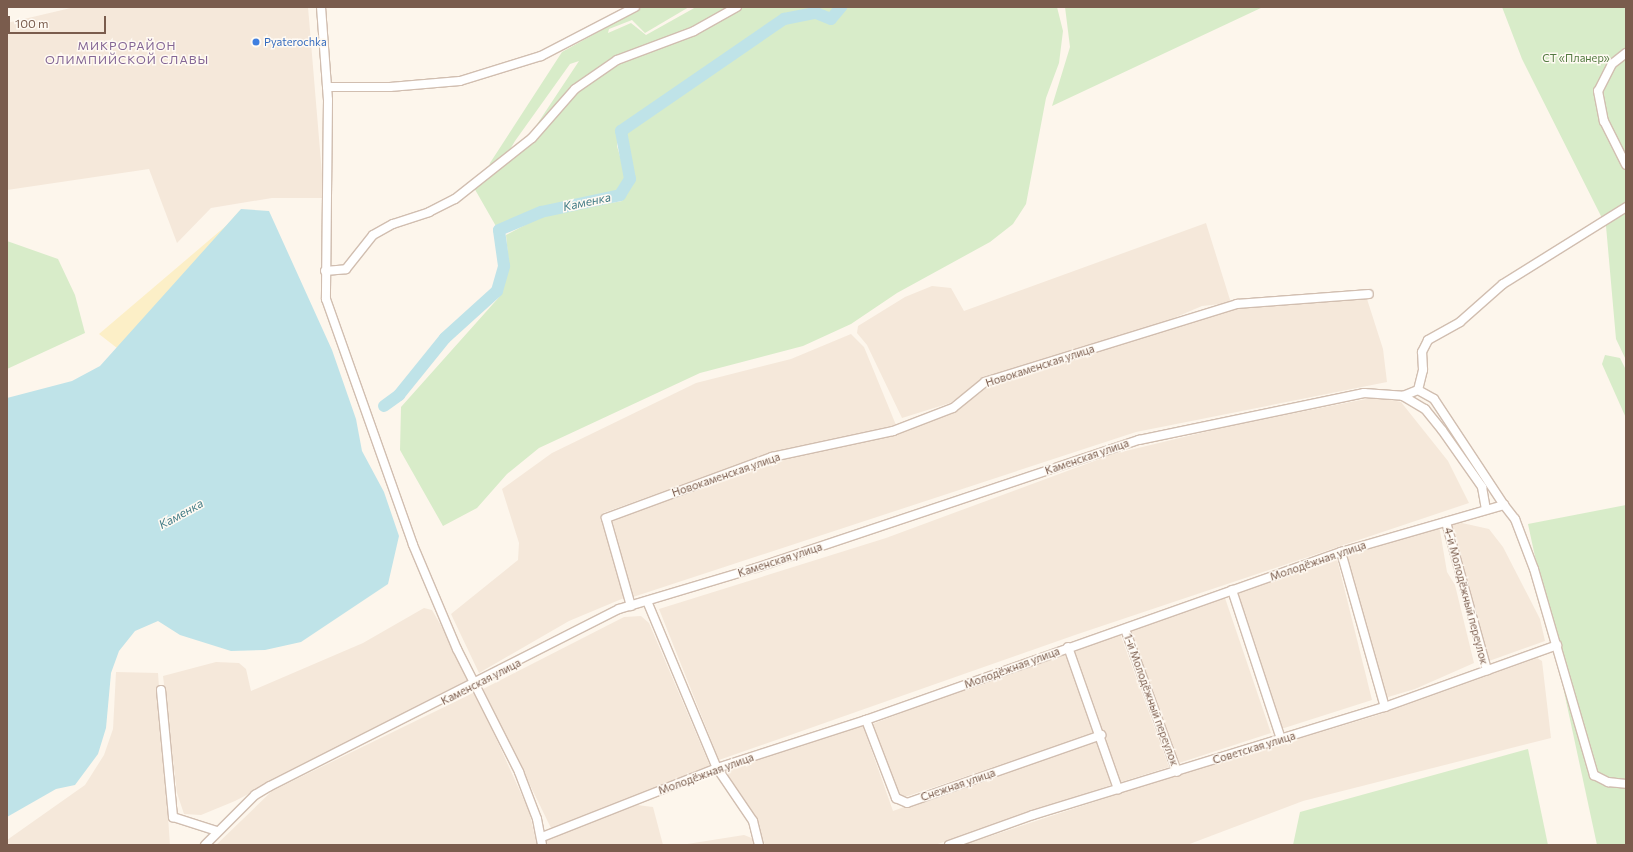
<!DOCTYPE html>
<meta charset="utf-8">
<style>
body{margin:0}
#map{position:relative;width:1633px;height:852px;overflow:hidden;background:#fdf6ec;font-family:Commissioner,sans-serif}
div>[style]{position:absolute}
.residential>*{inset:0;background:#f5e8da}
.green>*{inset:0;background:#d8ecc9}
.sand>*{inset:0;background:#fcefc7}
.water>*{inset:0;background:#bfe3e8}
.river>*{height:12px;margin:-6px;padding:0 6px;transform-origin:6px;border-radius:6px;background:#bfe3e8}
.roads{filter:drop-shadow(1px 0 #d1beb0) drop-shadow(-1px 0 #d1beb0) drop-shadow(0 1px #d1beb0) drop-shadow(0 -1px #d1beb0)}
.minor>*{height:8px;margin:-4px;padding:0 4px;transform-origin:4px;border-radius:4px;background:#fff}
.dots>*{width:11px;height:11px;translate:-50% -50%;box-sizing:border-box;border:2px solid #fffaf3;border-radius:50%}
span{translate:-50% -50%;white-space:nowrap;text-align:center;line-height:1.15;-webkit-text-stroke:3px #fffaf3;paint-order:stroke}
.shop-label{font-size:11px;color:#366cbe}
.left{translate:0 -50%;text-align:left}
.park-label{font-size:11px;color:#537a41}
.street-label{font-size:11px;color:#7a5c4d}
.neighbourhood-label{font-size:12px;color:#846695;letter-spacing:1px}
.water-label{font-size:12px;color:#437c86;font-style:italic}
.frame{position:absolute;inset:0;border:8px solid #7a5c4d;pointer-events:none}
.scale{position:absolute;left:8px;top:16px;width:98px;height:18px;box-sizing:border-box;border:2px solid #7a5c4d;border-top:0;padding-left:5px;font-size:12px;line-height:14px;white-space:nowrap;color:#7a5c4d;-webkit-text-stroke:3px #fffaf3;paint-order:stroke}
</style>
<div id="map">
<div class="residential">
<div style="clip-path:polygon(75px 7px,308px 7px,324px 198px,272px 198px,211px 208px,177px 243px,149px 169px,7px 190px,7px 23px)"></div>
<div style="clip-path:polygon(1206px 223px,1231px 303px,1202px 306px,1148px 329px,983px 380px,950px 403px,902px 418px,867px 345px,857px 333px,858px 326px,905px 297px,932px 286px,951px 288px,964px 311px)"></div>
<div style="clip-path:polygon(1367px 299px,1383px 349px,1387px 382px,1136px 432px,633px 597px,628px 589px,611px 522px,673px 496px,774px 461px,893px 433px,955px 412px,989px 386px,1205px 313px,1259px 304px)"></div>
<div style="clip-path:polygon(851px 334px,864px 347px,896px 425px,771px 453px,603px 513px,601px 519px,624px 598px,569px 621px,479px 673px,451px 614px,518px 560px,519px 543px,502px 489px,552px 453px,696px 383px,791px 359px)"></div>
<div style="clip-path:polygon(1376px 397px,1401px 402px,1448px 461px,1469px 503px,1075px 635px,719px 760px,659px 609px,886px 538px,1113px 454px,1234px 425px)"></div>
<div style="clip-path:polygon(1462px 523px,1489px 529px,1503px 547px,1540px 619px,1545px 641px,1489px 661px,1482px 660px,1463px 581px,1453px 569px,1443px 525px)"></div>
<div style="clip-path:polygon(1439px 525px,1447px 572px,1455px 585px,1474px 663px,1415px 689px,1378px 700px,1373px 663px,1341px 553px)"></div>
<div style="clip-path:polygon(1336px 555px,1372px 700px,1278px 730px,1232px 592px)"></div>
<div style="clip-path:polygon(1224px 595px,1271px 733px,1176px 764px,1128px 629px)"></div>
<div style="clip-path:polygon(424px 608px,432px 610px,464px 665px,467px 680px,235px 801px,201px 815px,184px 814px,177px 793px,163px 676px,216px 662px,239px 663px,246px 669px,251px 691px,363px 643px)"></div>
<div style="clip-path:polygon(641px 616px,649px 623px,710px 766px,551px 828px,483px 689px,624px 617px)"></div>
<div style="clip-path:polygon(1119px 631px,1169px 767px,1118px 783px,1069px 649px)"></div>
<div style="clip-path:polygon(1065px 650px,1094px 733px,899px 799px,870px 725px)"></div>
<div style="clip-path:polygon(1537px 658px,1542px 661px,1551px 738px,1303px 801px,1187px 845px,963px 845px,1173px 776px,1378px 715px)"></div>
<div style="clip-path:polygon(116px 672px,158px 673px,170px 845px,7px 845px,7px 840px,85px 785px,104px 755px,113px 729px)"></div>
<div style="clip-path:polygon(475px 692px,529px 811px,537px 845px,216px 845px,272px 791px)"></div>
<div style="clip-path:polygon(863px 726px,893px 811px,1096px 738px,1111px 785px,935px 845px,765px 845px,755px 817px,723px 771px)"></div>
<div style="clip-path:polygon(637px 805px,653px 807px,663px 845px,545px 845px,544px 840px)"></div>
<div style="clip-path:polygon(744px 835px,754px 839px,755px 845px,681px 845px)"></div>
</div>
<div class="green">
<div style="clip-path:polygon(evenodd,643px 7px,689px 7px,645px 33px,632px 20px,609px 29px,608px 33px,631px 23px,646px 35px,696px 7px,838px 7px,831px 15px,816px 10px,785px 15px,619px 129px,617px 146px,626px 177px,617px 192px,537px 209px,497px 228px,473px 186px,486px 177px,490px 163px,562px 52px,643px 7px,579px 61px,514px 159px,506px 164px,503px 161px,515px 141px,570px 64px,579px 61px)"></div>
<div style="clip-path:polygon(845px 7px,1057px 7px,1063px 31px,1059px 63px,1046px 98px,1026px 204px,1013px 224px,990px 242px,897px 293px,851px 324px,803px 346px,700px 373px,539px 448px,507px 474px,477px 508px,443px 526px,400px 450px,401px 407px,501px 295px,509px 266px,506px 235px,542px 216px,622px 201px,635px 179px,625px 133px,785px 22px,815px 17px,832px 23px)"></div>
<div style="clip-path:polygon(1065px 7px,1263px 7px,1052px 106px,1070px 47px)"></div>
<div style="clip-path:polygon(1502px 7px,1626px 7px,1626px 360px,1616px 339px,1606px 226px,1522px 59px)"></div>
<div style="clip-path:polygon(7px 241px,58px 259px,75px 295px,85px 333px,7px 369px)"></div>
<div style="clip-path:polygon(1605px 355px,1620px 358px,1626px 370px,1626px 418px,1602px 364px)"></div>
<div style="clip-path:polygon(1626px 505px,1626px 845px,1597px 845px,1528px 524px)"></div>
<div style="clip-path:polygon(1528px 749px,1548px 845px,1293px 845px,1300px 812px)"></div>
</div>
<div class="sand">
<div style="clip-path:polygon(241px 209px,126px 355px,99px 334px,227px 225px)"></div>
</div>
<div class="water">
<div style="clip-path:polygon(241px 209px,269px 211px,332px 350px,356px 419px,362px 451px,384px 492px,399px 536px,388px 584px,301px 642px,265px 650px,231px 651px,180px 635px,158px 621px,135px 631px,119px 651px,111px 673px,106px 728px,98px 754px,75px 785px,56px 789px,7px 817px,7px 398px,72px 381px,100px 366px)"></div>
</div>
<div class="river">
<div style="left:384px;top:406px;width:19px;rotate:-36deg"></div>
<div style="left:399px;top:395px;width:73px;rotate:-51.1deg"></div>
<div style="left:445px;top:338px;width:70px;rotate:-42.1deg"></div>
<div style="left:497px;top:291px;width:26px;rotate:-74deg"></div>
<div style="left:504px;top:266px;width:36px;rotate:-98deg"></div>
<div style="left:499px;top:230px;width:46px;rotate:-23.2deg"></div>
<div style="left:541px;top:212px;width:81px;rotate:-12.1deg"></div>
<div style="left:620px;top:195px;width:19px;rotate:-58deg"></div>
<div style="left:630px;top:179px;width:49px;rotate:-100.6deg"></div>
<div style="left:621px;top:131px;width:198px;rotate:-34.5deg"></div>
<div style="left:784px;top:19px;width:33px;rotate:-11deg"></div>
<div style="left:816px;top:13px;width:16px;rotate:22deg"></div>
<div style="left:831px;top:19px;width:16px;rotate:-50deg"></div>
</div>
<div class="roads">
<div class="minor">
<div style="left:321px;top:7px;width:93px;rotate:85.7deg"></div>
<div style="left:328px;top:100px;width:199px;rotate:90.6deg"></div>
<div style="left:326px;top:299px;width:261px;rotate:70.5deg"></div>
<div style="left:413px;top:545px;width:113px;rotate:67.1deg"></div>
<div style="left:457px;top:649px;width:138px;rotate:63.2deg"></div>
<div style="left:519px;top:772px;width:50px;rotate:69deg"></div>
<div style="left:537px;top:819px;width:26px;rotate:79deg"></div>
<div style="left:1626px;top:53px;width:18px;rotate:142deg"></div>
<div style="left:1612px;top:64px;width:30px;rotate:117deg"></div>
<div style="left:1598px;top:91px;width:31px;rotate:79deg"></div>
<div style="left:1604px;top:121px;width:49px;rotate:63.4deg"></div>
<div style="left:327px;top:87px;width:63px"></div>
<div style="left:390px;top:87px;width:70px;rotate:-4.9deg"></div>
<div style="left:460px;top:81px;width:85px;rotate:-17.2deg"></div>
<div style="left:541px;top:56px;width:106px;rotate:-27.5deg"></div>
<div style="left:325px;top:271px;width:21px;rotate:-5deg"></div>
<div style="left:346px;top:269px;width:43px;rotate:-51.5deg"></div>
<div style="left:373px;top:235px;width:23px;rotate:-29deg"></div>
<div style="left:393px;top:224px;width:38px;rotate:-18deg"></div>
<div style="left:429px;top:212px;width:29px;rotate:-27deg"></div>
<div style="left:455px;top:199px;width:98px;rotate:-38.4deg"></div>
<div style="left:532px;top:138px;width:65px;rotate:-48.7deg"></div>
<div style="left:575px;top:89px;width:51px;rotate:-34.6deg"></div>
<div style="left:617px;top:60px;width:82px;rotate:-20.6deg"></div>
<div style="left:694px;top:31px;width:49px;rotate:-29.2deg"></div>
<div style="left:1418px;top:390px;width:21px;rotate:-76deg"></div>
<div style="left:1423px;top:370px;width:18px;rotate:-93deg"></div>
<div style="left:1422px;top:352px;width:13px;rotate:-63deg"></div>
<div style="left:1428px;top:340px;width:37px;rotate:-29deg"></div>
<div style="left:1460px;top:322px;width:57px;rotate:-41.5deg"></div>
<div style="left:1503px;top:284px;width:145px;rotate:-32deg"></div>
<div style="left:1403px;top:396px;width:16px;rotate:-22deg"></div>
<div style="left:1418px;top:390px;width:18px;rotate:29deg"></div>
<div style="left:1434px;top:399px;width:127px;rotate:56.6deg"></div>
<div style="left:1446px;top:522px;width:154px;rotate:74.5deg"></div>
<div style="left:1341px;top:552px;width:161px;rotate:74.2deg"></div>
<div style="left:1232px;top:590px;width:157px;rotate:71.8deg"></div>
<div style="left:647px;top:601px;width:181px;rotate:67.3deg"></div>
<div style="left:717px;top:768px;width:64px;rotate:55.8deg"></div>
<div style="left:753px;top:821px;width:25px;rotate:76deg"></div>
<div style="left:631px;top:606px;width:91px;rotate:-105.9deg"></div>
<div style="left:606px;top:518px;width:177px;rotate:-20.2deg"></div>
<div style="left:772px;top:457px;width:124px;rotate:-12.1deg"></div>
<div style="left:893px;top:431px;width:64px;rotate:-21deg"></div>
<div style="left:953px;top:408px;width:41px;rotate:-39.1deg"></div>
<div style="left:985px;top:382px;width:264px;rotate:-17.2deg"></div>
<div style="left:1237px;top:304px;width:132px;rotate:-4.3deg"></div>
<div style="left:1125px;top:629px;width:152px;rotate:70deg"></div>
<div style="left:1068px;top:647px;width:151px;rotate:70.6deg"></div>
<div style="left:161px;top:690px;width:128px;rotate:84.6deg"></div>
<div style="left:173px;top:817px;width:46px;rotate:17.7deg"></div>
<div style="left:866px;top:720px;width:84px;rotate:69deg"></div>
<div style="left:896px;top:798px;width:12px;rotate:24deg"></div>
<div style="left:907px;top:803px;width:206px;rotate:-19.3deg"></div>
<div style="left:542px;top:837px;width:188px;rotate:-21.5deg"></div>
<div style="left:717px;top:768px;width:157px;rotate:-17.9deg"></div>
<div style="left:866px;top:720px;width:504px;rotate:-19.48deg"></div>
<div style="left:1341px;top:552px;width:170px;rotate:-16.1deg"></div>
<div style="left:1504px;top:505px;width:18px;rotate:52deg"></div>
<div style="left:1515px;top:519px;width:53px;rotate:69.2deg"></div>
<div style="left:1534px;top:569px;width:215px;rotate:73.8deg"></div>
<div style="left:1594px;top:775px;width:16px;rotate:27deg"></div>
<div style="left:1608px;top:782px;width:18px;rotate:6deg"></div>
<div style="left:205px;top:845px;width:71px;rotate:-45deg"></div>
<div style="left:255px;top:795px;width:17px;rotate:-31deg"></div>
<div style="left:270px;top:786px;width:391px;rotate:-26.9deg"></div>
<div style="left:619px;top:609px;width:143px;rotate:-16.7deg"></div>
<div style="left:756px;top:568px;width:404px;rotate:-18.5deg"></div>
<div style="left:1139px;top:440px;width:230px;rotate:-11.8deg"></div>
<div style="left:1364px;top:393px;width:39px;rotate:4deg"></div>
<div style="left:1403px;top:396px;width:26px;rotate:31deg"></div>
<div style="left:1425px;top:409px;width:27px;rotate:51deg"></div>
<div style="left:1442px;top:430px;width:70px;rotate:54.9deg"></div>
<div style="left:1482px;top:487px;width:22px;rotate:80deg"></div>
<div style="left:949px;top:845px;width:89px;rotate:-19.7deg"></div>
<div style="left:1033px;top:815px;width:368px;rotate:-17.1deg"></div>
<div style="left:1385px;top:707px;width:183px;rotate:-19.8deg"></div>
</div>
</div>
<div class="dots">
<div style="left:256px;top:42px;background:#3f7fe0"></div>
</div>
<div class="shop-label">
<span class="left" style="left:264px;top:42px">Pyaterochka</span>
</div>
<div class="park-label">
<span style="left:1576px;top:58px">СТ «Планер»</span>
</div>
<div class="street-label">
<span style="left:1040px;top:366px;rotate:-18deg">Новокаменская улица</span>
<span style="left:1087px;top:457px;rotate:-19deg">Каменская улица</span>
<span style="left:726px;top:475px;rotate:-19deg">Новокаменская улица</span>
<span style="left:780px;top:560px;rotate:-18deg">Каменская улица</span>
<span style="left:1318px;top:561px;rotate:-19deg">Молодёжная улица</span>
<span style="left:1466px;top:596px;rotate:75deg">4-й Молодёжный переулок</span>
<span style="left:1012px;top:668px;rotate:-20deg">Молодёжная улица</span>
<span style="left:481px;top:682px;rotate:-27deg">Каменская улица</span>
<span style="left:1151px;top:700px;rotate:70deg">1-й Молодёжный переулок</span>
<span style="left:1254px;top:748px;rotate:-17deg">Советская улица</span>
<span style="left:706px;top:774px;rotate:-20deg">Молодёжная улица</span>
<span style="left:958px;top:785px;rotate:-19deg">Снежная улица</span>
</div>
<div class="neighbourhood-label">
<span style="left:127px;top:53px">МИКРОРАЙОН<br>ОЛИМПИЙСКОЙ СЛАВЫ</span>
</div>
<div class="water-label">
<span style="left:587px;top:202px;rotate:-12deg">Каменка</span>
<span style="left:181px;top:514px;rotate:-29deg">Каменка</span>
</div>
<div class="frame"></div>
<div class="scale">100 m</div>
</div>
